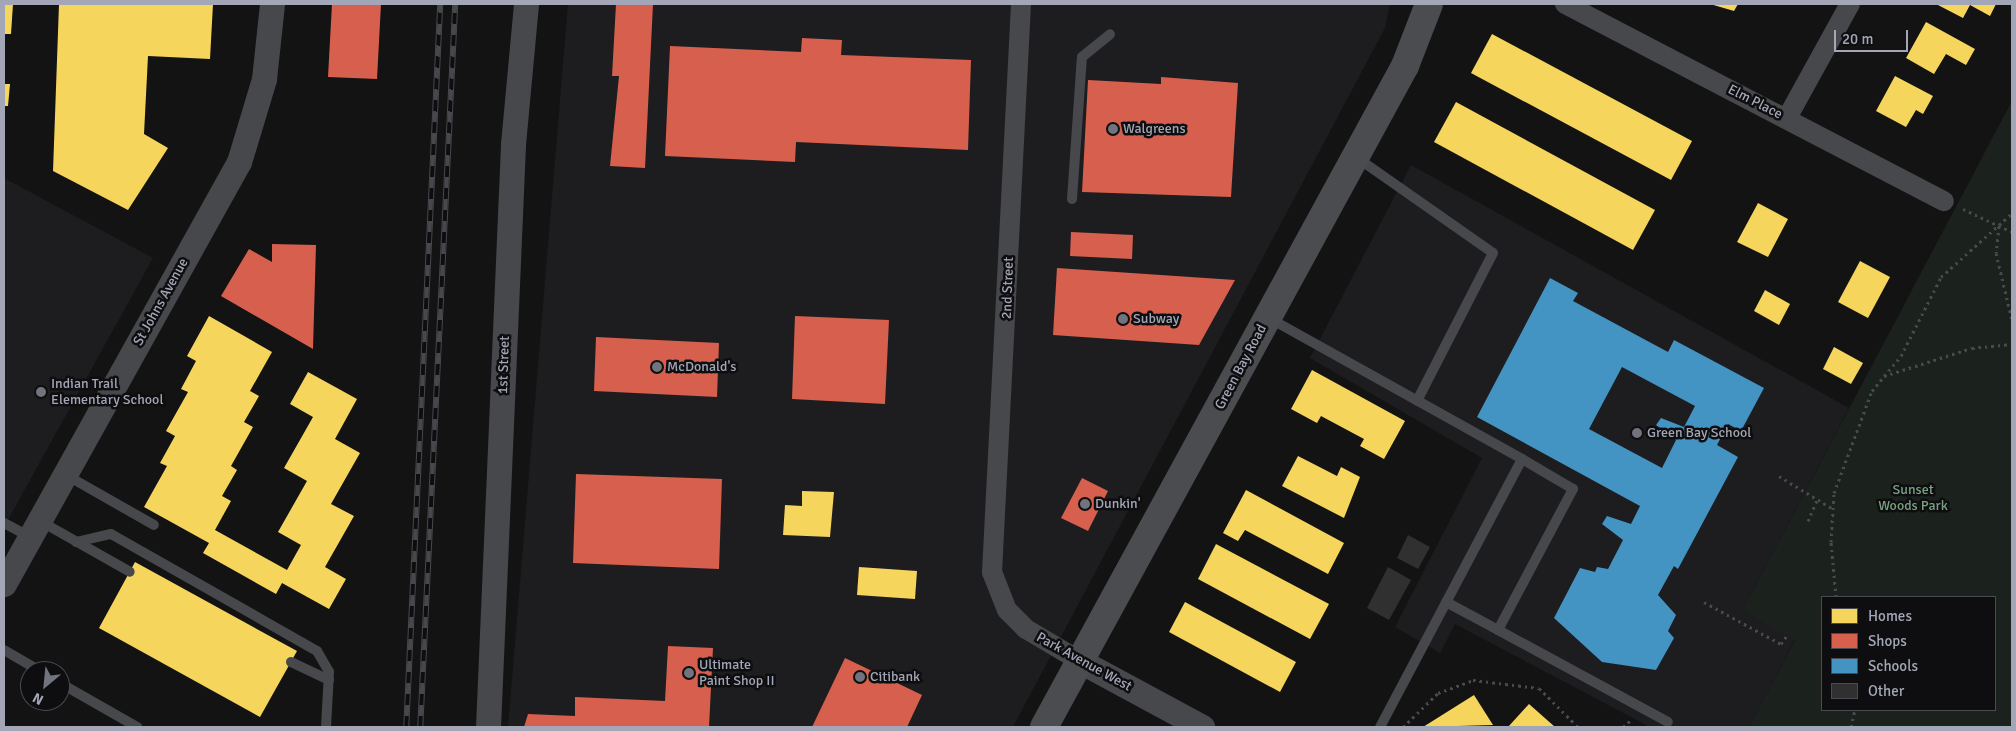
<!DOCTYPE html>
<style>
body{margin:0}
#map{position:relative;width:2016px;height:731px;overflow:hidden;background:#131313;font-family:Signika,sans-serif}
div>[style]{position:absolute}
.built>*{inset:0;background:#1d1d1f}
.green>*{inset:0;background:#1b221d}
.homes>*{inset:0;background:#f6d55c}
.shops>*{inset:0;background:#d6604d}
.schools>*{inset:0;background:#4393c3}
.building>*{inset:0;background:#303031}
.path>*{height:3px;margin-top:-1.5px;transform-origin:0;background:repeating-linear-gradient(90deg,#49494e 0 2.5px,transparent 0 6.5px)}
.service>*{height:10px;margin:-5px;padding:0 5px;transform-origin:5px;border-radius:5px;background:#47484c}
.minor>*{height:20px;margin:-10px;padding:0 10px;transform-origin:10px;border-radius:10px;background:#47484c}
.tertiary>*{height:25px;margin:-12.5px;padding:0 12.5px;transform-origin:12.5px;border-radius:12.5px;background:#47484c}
.secondary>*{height:28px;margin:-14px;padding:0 14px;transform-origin:14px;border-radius:14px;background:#4b4c50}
.rail>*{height:5.5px;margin-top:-2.75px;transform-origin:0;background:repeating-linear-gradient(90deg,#0e0d0f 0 11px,#47484c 0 22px);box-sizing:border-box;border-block:1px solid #47484c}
.dots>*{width:14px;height:14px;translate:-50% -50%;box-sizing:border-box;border:2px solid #0e0d0f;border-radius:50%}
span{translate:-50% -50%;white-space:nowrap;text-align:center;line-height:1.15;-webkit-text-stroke:5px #0e0d0f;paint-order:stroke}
.street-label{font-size:14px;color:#a3a6b6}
.poi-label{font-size:14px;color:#a3a6b6}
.left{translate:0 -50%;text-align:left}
.park-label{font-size:14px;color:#78a281}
.frame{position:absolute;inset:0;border:5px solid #a3a6b6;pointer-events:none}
.legend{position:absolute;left:1821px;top:596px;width:175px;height:115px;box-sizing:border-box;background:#0e0d0f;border:1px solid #4a4a52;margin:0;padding:6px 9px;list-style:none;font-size:15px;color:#a3a6b6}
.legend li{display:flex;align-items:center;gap:10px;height:25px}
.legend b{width:25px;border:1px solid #4a4a52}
.north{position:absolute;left:20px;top:661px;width:50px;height:50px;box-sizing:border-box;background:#0e0d0f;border:1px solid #4a4a52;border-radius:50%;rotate:208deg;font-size:14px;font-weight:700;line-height:20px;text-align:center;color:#a3a6b6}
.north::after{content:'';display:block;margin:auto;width:18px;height:22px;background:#71737d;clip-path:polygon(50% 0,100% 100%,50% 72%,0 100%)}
.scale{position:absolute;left:1834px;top:30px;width:74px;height:22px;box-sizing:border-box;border:2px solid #a3a6b6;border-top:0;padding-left:6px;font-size:15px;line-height:18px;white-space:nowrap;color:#a3a6b6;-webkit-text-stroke:4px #0e0d0f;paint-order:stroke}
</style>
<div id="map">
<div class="built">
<div style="clip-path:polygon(568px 4px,1390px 4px,1385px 28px,1013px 727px,508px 727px)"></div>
<div style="clip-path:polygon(1411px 165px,1849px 408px,1742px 611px,1795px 639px,1749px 727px,1650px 727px,1455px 624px,1440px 653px,1395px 627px,1482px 458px,1310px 358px)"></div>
<div style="clip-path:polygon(4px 178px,153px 258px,4px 527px)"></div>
</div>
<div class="green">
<div style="clip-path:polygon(evenodd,2012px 101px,2012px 727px,1749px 727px,1795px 640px,1742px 611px,2012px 101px,1822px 597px,1995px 597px,1995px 710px,1822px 710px,1822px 597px)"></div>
</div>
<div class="homes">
<div style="clip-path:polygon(4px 4px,13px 4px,11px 34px,4px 34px)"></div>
<div style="clip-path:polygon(59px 4px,213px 4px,210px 59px,148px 56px,144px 134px,168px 148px,128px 210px,53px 171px)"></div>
<div style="clip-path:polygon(1710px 4px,1738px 4px,1734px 11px)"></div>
<div style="clip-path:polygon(1936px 4px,1996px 4px,1990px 16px,1970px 5px,1963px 18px)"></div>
<div style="clip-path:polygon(1926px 22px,1975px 49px,1966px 65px,1946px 54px,1934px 74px,1906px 58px)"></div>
<div style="clip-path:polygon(1492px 34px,1692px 141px,1671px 180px,1471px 73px)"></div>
<div style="clip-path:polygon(1895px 76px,1933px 96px,1923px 114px,1916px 110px,1906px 127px,1876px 111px)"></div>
<div style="clip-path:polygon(4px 84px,10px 84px,8px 106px,4px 106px)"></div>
<div style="clip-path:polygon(1456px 102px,1655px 210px,1633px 250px,1434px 142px)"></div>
<div style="clip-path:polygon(1758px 203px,1788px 219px,1768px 257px,1737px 242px)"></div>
<div style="clip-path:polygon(1860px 261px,1890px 277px,1868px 318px,1838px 302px)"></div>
<div style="clip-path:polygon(1765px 290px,1790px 304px,1779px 325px,1754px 311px)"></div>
<div style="clip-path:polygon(209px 316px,272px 352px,250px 391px,259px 396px,244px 422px,253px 427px,231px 466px,237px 470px,222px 496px,231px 501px,215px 530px,287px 570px,301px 545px,278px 532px,307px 481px,284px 468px,313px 417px,290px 404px,308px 372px,357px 399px,335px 439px,360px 453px,331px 504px,354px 516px,325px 567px,346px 579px,329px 609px,282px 583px,276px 594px,203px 553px,209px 543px,144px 507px,167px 466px,160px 463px,175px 436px,166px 431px,188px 392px,181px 389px,196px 361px,187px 356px)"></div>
<div style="clip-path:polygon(1834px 347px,1863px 363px,1851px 384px,1823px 369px)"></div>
<div style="clip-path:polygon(1312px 370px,1405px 421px,1384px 459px,1360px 446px,1364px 439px,1321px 416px,1317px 423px,1291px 409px)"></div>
<div style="clip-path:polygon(1298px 456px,1337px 476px,1341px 467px,1360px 477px,1344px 518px,1282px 486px)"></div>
<div style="clip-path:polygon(1246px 490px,1344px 543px,1328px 574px,1245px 530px,1238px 541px,1223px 533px)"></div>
<div style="clip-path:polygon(802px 491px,834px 492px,830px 537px,783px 535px,785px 505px,802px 506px)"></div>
<div style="clip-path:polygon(1216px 544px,1329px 604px,1310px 639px,1198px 579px)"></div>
<div style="clip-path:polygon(135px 562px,297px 651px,260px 717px,99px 628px)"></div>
<div style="clip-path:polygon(859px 567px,917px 571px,915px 599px,857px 595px)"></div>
<div style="clip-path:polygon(1185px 602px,1296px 662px,1280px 692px,1169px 632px)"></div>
<div style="clip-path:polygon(1474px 695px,1493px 725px,1423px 727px)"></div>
<div style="clip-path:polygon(1529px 704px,1555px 727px,1508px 727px)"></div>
</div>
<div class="shops">
<div style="clip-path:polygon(332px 4px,381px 4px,377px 79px,328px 77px)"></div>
<div style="clip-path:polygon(616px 4px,653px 4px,645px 168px,610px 166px,619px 76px,612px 76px)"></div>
<div style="clip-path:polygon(802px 38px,842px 40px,841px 55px,971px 60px,968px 150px,796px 142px,795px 162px,665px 156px,670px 46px,801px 52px)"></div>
<div style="clip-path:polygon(1161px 77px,1238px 83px,1231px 197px,1082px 192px,1088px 80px,1161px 84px)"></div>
<div style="clip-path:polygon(1071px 232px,1133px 235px,1132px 259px,1070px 256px)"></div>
<div style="clip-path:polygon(272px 244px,316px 245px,313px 349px,221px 296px,249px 249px,272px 262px)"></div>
<div style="clip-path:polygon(1057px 268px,1235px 280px,1199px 345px,1053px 335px)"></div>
<div style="clip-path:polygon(795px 316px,889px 320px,885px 404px,792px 399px)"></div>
<div style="clip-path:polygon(596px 337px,719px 343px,717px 397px,594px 391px)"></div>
<div style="clip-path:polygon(576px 474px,722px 479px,719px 569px,573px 563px)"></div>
<div style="clip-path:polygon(1082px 478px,1108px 491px,1088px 531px,1061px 518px)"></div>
<div style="clip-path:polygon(668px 646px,713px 648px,709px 727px,524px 727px,528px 714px,575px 716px,575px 697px,665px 701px)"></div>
<div style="clip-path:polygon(845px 658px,922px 695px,907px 727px,812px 727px)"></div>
</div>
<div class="schools">
<div style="clip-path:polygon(evenodd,1550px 278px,1578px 293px,1573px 301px,1668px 352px,1674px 340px,1764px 388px,1741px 431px,1728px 424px,1717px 445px,1738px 457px,1678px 569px,1674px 566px,1658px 595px,1676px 615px,1668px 631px,1674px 638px,1656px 670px,1602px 662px,1554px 618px,1580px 568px,1595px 572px,1597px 567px,1608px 569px,1623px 540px,1602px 524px,1607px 516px,1631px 524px,1640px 506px,1477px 417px,1550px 278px,1622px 367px,1695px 406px,1684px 427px,1661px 418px,1656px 425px,1676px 440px,1662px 468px,1589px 429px,1622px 367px)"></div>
</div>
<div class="building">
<div style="clip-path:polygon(1408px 535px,1430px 547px,1418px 569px,1397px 558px)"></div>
<div style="clip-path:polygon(1388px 567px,1411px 580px,1389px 620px,1367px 608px)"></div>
</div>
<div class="path">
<div style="left:1963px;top:209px;width:54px;rotate:25.1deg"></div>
<div style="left:1999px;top:226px;width:27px;rotate:96deg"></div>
<div style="left:1996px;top:253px;width:69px;rotate:76.6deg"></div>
<div style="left:1884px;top:376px;width:92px;rotate:-17.7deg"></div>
<div style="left:1972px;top:348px;width:40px;rotate:-5.7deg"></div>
<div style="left:1779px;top:476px;width:63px;rotate:31.4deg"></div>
<div style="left:1808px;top:521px;width:23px;rotate:-67deg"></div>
<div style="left:1836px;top:597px;width:55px;rotate:-95.2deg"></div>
<div style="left:1831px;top:542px;width:49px;rotate:-86.5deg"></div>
<div style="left:1834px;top:493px;width:109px;rotate:-69.6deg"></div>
<div style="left:1872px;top:391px;width:45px;rotate:-50.4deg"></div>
<div style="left:1901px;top:356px;width:89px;rotate:-63.1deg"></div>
<div style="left:1941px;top:277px;width:96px;rotate:-42deg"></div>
<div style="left:1704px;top:602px;width:88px;rotate:28.6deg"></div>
<div style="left:1781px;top:644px;width:11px;rotate:-56deg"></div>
<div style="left:1403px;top:727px;width:49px;rotate:-44.2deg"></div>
<div style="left:1438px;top:693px;width:37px;rotate:-20deg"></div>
<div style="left:1473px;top:680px;width:66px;rotate:6.9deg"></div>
<div style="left:1539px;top:688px;width:55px;rotate:45deg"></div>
<div style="left:1623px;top:727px;width:9px;rotate:-41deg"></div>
<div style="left:1851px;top:727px;width:17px;rotate:-77deg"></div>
</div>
<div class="service">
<div style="left:1356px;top:157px;width:167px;rotate:35deg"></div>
<div style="left:1493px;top:253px;width:166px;rotate:117.2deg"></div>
<div style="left:1072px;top:199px;width:142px;rotate:-86deg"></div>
<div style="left:1082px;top:57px;width:36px;rotate:-39deg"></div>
<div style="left:1269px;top:318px;width:290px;rotate:29.1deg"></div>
<div style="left:1522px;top:459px;width:303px;rotate:117.9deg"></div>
<div style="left:66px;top:475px;width:101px;rotate:29.6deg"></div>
<div style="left:40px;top:521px;width:103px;rotate:29.5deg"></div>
<div style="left:4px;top:523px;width:30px;rotate:28deg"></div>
<div style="left:76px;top:542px;width:36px;rotate:-13deg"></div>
<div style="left:111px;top:534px;width:237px;rotate:29.6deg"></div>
<div style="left:317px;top:651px;width:24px;rotate:60deg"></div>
<div style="left:329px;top:672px;width:55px;rotate:93.1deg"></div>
<div style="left:1446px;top:602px;width:59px;rotate:28.3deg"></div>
<div style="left:1498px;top:630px;width:160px;rotate:-62deg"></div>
<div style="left:1573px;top:489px;width:59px;rotate:-149.5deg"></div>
<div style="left:1498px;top:630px;width:193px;rotate:28.4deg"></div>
<div style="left:4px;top:650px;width:42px;rotate:30.3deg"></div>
<div style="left:291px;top:662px;width:42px;rotate:25.3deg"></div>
<div style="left:60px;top:683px;width:89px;rotate:29.7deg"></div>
</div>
<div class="minor">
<div style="left:1021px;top:4px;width:569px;rotate:92.92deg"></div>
<div style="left:992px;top:572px;width:41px;rotate:68.5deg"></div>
<div style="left:1007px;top:610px;width:27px;rotate:45deg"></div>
<div style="left:1026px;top:629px;width:63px;rotate:30.7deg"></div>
<div style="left:1565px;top:4px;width:427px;rotate:27.5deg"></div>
<div style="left:1787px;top:118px;width:130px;rotate:-61.1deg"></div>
</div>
<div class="tertiary">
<div style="left:4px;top:584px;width:483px;rotate:-60.9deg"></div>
<div style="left:239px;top:162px;width:87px;rotate:-73.2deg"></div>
<div style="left:264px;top:79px;width:75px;rotate:-83.9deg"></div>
<div style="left:1080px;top:661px;width:139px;rotate:28.4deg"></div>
<div style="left:488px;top:727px;width:584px;rotate:-87.54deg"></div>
<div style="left:513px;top:144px;width:141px;rotate:-84.7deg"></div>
</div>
<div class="secondary">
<div style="left:1044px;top:727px;width:753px;rotate:-61.36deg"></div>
<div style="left:1405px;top:66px;width:66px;rotate:-68.8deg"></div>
</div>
<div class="rail">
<div style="left:406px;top:727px;width:724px;rotate:-87.31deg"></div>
<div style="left:420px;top:727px;width:724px;rotate:-87.23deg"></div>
</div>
<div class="dots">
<div style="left:1113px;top:129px;background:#71737d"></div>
<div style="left:1123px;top:319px;background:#71737d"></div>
<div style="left:657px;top:367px;background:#71737d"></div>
<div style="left:41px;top:392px;background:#71737d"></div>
<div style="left:1637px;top:433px;background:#71737d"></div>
<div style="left:1085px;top:504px;background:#71737d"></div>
<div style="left:689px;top:673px;background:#71737d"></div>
<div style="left:860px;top:677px;background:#71737d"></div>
</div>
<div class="street-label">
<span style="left:1755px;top:102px;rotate:27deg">Elm Place</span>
<span style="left:1008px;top:288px;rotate:-88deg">2nd Street</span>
<span style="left:161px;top:302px;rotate:-61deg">St Johns Avenue</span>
<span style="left:504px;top:365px;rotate:-88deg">1st Street</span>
<span style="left:1241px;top:367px;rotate:-62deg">Green Bay Road</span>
<span style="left:1084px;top:662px;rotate:29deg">Park Avenue West</span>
</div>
<div class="poi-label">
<span class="left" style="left:1123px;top:129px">Walgreens</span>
<span class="left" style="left:1133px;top:319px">Subway</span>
<span class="left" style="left:667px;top:367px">McDonald's</span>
<span class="left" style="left:51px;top:392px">Indian Trail<br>Elementary School</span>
<span class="left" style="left:1647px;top:433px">Green Bay School</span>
<span class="left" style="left:1095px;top:504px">Dunkin'</span>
<span class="left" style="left:699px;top:673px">Ultimate<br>Paint Shop II</span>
<span class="left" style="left:870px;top:677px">Citibank</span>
</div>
<div class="park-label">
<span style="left:1913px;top:498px">Sunset<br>Woods Park</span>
</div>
<div class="frame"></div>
<ul class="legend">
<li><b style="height:14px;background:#f6d55c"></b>Homes</li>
<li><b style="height:14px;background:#d6604d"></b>Shops</li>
<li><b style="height:14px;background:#4393c3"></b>Schools</li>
<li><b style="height:14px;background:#303031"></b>Other</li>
</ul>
<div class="north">N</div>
<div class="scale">20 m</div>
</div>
